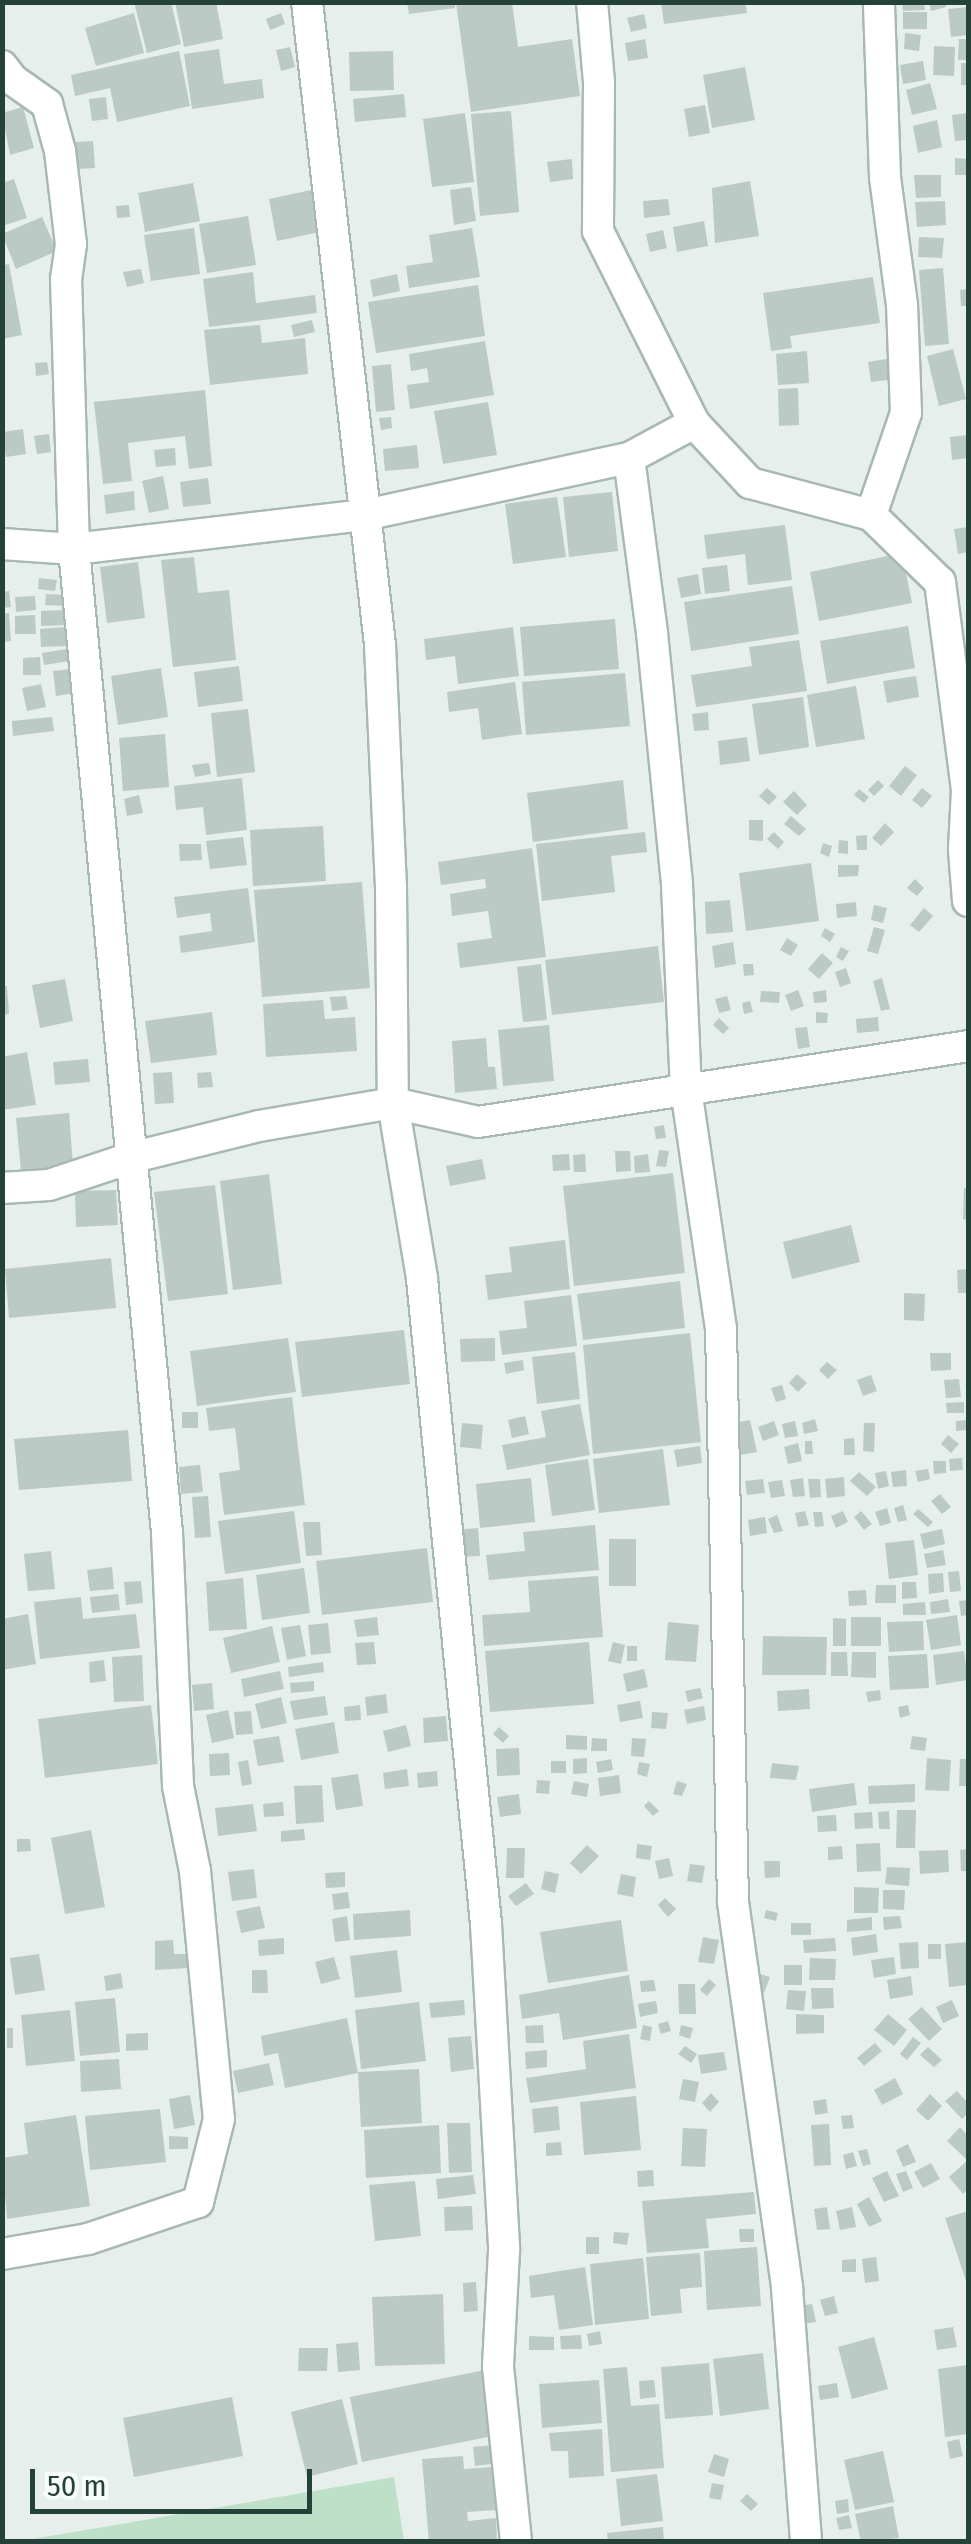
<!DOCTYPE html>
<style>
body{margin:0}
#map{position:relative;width:971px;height:2544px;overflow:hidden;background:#e6efeb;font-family:"Fira Sans Condensed",sans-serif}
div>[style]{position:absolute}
.green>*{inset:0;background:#bfe0c8}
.building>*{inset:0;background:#bbcac4}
.roads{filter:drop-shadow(2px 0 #a8b8b2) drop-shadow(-2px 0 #a8b8b2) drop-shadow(0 2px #a8b8b2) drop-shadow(0 -2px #a8b8b2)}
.street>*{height:30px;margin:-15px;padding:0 15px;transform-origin:15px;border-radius:15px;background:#fff}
span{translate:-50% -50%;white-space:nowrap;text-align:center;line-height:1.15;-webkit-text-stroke:10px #f7fbf9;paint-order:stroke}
.frame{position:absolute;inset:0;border:5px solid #24423a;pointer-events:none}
.scale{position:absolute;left:30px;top:2469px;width:282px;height:45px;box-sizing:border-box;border:5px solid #24423a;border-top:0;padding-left:12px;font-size:30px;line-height:35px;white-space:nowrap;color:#24423a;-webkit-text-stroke:8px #f7fbf9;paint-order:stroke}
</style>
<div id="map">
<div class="green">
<div style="clip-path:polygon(394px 2477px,404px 2541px,21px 2541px,314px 2491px)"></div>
</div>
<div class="building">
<div style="clip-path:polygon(134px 2px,171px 2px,181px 44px,147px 53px)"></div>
<div style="clip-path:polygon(175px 2px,216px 2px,223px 39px,184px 47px)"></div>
<div style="clip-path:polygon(407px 2px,454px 2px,455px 8px,409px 14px)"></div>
<div style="clip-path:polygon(456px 2px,512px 2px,518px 47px,572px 39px,580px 96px,471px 112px)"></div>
<div style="clip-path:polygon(661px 2px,745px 2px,747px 13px,664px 24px)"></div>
<div style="clip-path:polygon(902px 2px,924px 2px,925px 10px,903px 11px)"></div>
<div style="clip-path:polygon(929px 2px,945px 2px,946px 7px,931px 11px)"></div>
<div style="clip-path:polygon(968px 7px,968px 35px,951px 37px,948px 9px)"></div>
<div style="clip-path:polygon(903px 12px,927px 12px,927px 29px,903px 29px)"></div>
<div style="clip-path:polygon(134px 13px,144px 53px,96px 66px,85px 28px)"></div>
<div style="clip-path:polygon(281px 13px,285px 24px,270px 30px,266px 19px)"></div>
<div style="clip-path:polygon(644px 14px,647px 28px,631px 32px,627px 18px)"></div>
<div style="clip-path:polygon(905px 33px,921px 35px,919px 51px,904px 49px)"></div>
<div style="clip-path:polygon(645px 39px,648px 58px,628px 61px,625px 43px)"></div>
<div style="clip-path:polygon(959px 39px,968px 39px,968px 60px,958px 60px)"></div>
<div style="clip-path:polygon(934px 46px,955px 47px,954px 76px,933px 75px)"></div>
<div style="clip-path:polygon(290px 47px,295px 67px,281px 71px,276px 50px)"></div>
<div style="clip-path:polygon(219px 49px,224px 84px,262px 79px,264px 98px,192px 109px,184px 54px)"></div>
<div style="clip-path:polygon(179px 51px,190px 106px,117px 122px,110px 88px,75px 96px,71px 75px)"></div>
<div style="clip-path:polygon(393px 51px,394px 90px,350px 91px,349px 52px)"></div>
<div style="clip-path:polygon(923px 61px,926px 80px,903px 84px,900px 65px)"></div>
<div style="clip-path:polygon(961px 63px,968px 63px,968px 85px,961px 85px)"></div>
<div style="clip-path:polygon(745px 67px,755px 120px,712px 128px,703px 75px)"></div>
<div style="clip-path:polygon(930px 83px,937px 109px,912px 115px,906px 90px)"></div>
<div style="clip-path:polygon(404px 94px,406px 117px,355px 122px,353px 99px)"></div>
<div style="clip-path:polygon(106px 97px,108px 119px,92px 121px,89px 99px)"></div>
<div style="clip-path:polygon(705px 105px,710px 133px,689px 137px,684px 109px)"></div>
<div style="clip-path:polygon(23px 107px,34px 148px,10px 155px,2px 113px)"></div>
<div style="clip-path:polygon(511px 111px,519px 212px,480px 216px,471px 114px)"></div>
<div style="clip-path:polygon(465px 113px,474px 182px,432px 187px,423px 119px)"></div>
<div style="clip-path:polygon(968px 113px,968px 140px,955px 141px,952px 115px)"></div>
<div style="clip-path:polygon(937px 120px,942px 147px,918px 153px,913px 126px)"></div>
<div style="clip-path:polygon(93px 141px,95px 168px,78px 169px,76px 142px)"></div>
<div style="clip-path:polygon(955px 158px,968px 159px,968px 175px,955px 175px)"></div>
<div style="clip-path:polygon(572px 159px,573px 179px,550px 182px,547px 162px)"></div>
<div style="clip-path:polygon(914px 175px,941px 175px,941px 197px,916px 198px)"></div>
<div style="clip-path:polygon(14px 179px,27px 218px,2px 226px,2px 183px)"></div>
<div style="clip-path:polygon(750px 181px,759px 236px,715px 243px,712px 188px)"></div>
<div style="clip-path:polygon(193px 183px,200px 221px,145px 232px,138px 193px)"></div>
<div style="clip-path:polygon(471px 187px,476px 221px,454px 225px,450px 190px)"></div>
<div style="clip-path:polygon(311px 190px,320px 232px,277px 241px,269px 199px)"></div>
<div style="clip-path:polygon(668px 199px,670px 215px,644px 218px,643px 201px)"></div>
<div style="clip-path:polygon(945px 201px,946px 225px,917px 227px,915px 202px)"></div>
<div style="clip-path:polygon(129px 205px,130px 217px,117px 218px,116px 206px)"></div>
<div style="clip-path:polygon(248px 216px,256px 265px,207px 273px,199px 224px)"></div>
<div style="clip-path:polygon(42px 217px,57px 251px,16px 269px,2px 234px)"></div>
<div style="clip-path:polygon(704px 221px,708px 246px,677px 252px,673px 227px)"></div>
<div style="clip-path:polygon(194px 228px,200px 274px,151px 281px,144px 235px)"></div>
<div style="clip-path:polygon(472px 228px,480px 277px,409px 288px,406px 266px,433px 262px,429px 235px)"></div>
<div style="clip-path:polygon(663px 230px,667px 248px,650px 252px,646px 234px)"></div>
<div style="clip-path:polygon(919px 237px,944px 238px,942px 258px,918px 257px)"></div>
<div style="clip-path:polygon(9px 264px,22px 335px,2px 339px,2px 265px)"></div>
<div style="clip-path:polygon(943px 268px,949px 344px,925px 346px,919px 270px)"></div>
<div style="clip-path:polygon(141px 269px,144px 283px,127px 287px,123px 272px)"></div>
<div style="clip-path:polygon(253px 272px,256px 303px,315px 295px,317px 313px,209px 327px,203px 279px)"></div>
<div style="clip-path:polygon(397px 274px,400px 291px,373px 297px,370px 280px)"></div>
<div style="clip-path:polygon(873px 277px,880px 323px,790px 336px,792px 348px,771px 351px,763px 293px)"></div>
<div style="clip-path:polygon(478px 285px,485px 336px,376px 353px,368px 302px)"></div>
<div style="clip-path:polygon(968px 289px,968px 306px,961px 306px,960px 290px)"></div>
<div style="clip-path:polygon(312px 320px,315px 332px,294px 337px,291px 325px)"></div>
<div style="clip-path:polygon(260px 325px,262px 343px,305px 338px,308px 374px,210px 385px,204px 330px)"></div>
<div style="clip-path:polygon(485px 341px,494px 395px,410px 409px,407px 385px,429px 382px,427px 368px,411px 371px,409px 354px)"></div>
<div style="clip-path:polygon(953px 349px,966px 399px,939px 406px,927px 356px)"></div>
<div style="clip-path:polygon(807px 351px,809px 383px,778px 385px,776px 354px)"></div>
<div style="clip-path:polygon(893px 358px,895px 379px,871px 382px,868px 362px)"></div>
<div style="clip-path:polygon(47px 362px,49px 374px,36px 376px,35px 363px)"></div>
<div style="clip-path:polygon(391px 364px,395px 410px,376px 412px,372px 366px)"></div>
<div style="clip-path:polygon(798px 388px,799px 425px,779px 426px,778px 389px)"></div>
<div style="clip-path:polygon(205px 390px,212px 466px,189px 469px,185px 436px,128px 443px,132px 481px,103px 484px,94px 402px)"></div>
<div style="clip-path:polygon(488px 402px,497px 455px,443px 464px,434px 411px)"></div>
<div style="clip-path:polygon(391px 417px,392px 428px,381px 430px,379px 418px)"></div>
<div style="clip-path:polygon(23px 429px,26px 454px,6px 457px,3px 432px)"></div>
<div style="clip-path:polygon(49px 434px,51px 452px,37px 454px,34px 436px)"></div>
<div style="clip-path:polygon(968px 435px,968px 458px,952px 460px,950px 437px)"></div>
<div style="clip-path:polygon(417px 445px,419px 468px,385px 471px,383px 449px)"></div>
<div style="clip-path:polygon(175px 448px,176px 465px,156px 467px,154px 450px)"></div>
<div style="clip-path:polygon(163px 476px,169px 509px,149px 513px,142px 481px)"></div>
<div style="clip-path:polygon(208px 478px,211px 504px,183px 507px,180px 482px)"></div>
<div style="clip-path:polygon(134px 491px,135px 510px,106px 514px,104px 495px)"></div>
<div style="clip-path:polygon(612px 492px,618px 551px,569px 557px,563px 497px)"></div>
<div style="clip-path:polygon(557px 497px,566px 557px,513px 564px,505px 504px)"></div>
<div style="clip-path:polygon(785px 525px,792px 580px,748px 585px,745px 554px,707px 559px,704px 535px)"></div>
<div style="clip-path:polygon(968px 527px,968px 552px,958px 554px,954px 529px)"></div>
<div style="clip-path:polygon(902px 553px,912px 603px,819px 621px,810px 572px)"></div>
<div style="clip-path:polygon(194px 557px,198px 593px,229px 590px,236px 660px,173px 667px,161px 560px)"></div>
<div style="clip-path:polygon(138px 562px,145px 618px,107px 623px,100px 567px)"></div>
<div style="clip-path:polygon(727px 565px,730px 591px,705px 594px,702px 568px)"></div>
<div style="clip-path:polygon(698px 574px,701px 594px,681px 598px,677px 578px)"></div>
<div style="clip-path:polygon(39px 578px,57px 580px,55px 591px,38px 589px)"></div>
<div style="clip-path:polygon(792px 586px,799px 634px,691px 651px,684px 602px)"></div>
<div style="clip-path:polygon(9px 591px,11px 607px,2px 608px,2px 592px)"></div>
<div style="clip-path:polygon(46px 594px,66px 595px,65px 606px,45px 605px)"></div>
<div style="clip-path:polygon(35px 596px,36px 610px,16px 612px,15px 597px)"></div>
<div style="clip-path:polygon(65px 610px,66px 625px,41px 626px,41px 611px)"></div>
<div style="clip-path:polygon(9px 613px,11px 641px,2px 642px,2px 614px)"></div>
<div style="clip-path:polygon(35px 615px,36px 634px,15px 634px,15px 616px)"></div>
<div style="clip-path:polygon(615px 619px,619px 669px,524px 676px,520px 627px)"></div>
<div style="clip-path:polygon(908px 626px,915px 668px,827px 684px,820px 641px)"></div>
<div style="clip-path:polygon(66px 627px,66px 646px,41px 647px,40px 629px)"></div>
<div style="clip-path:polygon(513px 627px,519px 676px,458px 684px,455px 656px,426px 660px,424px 639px)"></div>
<div style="clip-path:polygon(799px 640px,807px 691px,696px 707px,691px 675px,752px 666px,749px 647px)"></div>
<div style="clip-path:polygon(67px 649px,69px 661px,44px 665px,42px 653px)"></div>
<div style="clip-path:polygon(40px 657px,41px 675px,23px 675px,23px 658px)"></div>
<div style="clip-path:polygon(239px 666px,243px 701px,198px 707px,194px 672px)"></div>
<div style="clip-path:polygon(161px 668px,168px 717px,118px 725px,111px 676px)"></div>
<div style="clip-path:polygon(71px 669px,74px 693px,56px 696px,53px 671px)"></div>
<div style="clip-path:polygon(625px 673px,630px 726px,526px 735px,522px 682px)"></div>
<div style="clip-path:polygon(916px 676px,919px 697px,887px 703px,883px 681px)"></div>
<div style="clip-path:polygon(515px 682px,522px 734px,482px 740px,478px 708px,449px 712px,447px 692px)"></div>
<div style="clip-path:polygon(41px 684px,46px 707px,27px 711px,22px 688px)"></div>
<div style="clip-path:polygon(856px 686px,865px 739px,816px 747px,807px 695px)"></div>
<div style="clip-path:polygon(803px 697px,809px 747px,759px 755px,752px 704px)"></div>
<div style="clip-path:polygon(248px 709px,255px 772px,217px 777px,211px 713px)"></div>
<div style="clip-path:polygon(708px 712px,709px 730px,694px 731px,692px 714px)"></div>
<div style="clip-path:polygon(52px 717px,54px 731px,13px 736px,12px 721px)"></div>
<div style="clip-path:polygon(165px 734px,169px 787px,123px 791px,119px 738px)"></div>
<div style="clip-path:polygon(747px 737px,750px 761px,720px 765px,718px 741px)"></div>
<div style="clip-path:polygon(209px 763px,211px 774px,195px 777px,192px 765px)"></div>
<div style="clip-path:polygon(905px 766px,917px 775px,901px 796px,889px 786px)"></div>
<div style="clip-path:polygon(242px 778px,247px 830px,206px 835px,203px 807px,176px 810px,174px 786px)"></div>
<div style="clip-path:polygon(623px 780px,628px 829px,533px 842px,527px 793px)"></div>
<div style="clip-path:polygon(878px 780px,884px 786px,874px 796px,868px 790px)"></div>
<div style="clip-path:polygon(767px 788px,777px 797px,769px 805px,759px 796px)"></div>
<div style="clip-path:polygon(922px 788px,932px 796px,922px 808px,912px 800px)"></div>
<div style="clip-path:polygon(859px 789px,869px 797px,864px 803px,854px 795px)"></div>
<div style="clip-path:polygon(794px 791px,807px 805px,797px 815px,783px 802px)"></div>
<div style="clip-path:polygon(139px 795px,143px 813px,127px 816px,124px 799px)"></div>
<div style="clip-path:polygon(791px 816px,806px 829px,799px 836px,784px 824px)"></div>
<div style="clip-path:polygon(749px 820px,763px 820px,763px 841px,749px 840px)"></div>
<div style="clip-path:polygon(885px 823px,894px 832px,881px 846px,872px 838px)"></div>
<div style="clip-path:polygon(323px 826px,326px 881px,253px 886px,250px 830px)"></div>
<div style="clip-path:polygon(645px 832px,647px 852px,611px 856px,615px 892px,542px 901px,536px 844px)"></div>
<div style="clip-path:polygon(774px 832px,784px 842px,778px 849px,767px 839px)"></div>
<div style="clip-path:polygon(867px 835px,867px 850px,857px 850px,856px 836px)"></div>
<div style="clip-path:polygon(243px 837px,247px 865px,210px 869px,206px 841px)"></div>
<div style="clip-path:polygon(839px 840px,848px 841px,848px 854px,838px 853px)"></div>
<div style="clip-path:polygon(823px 843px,832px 846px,829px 857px,820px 853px)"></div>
<div style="clip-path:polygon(179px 844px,201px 844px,202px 860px,180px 861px)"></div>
<div style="clip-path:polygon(532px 848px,546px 957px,460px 968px,457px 943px,492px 938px,488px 911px,452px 916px,450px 894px,486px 888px,485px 879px,441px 885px,438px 862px)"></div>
<div style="clip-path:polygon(811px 863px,819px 921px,746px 931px,739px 873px)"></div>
<div style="clip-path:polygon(838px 865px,859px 865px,858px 876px,838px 877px)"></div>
<div style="clip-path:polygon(915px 879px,924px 888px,917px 896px,907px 888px)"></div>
<div style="clip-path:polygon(362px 882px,370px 988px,262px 997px,254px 890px)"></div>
<div style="clip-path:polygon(248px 888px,255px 942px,181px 953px,179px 936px,212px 931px,210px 913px,177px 918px,174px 897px)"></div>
<div style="clip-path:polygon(730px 900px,733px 932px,706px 934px,705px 902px)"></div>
<div style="clip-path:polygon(856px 902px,857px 916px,837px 918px,836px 904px)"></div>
<div style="clip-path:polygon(874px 905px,887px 908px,883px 923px,871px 920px)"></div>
<div style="clip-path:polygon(924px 908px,933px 916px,919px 932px,910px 925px)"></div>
<div style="clip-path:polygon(874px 927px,885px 930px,878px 954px,867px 951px)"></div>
<div style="clip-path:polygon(825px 928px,835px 934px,830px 942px,821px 936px)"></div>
<div style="clip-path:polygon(787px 938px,798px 945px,791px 956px,780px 950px)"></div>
<div style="clip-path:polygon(733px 942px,736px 964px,715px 968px,712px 946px)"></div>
<div style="clip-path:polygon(658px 946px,664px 1002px,552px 1015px,545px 960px)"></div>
<div style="clip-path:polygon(841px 947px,849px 951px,843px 961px,836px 957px)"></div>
<div style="clip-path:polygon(822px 953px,833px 963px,819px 979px,808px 969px)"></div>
<div style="clip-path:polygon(541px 964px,547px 1020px,523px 1022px,517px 967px)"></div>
<div style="clip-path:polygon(743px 964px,753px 964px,754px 975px,744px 976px)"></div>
<div style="clip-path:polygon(846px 968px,851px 983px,840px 987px,835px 972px)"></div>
<div style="clip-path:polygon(882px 978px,890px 1009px,881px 1011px,873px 981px)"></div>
<div style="clip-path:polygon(65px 979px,73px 1021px,40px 1028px,32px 985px)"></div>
<div style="clip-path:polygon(2px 986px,7px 986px,9px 1014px,2px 1015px)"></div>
<div style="clip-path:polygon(798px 990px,804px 1006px,791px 1011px,785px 995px)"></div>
<div style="clip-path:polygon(826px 990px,827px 1002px,814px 1003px,813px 992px)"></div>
<div style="clip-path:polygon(761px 991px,780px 992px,779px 1003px,760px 1002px)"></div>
<div style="clip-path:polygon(346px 996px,348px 1009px,332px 1011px,330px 997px)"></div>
<div style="clip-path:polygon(727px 996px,731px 1010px,719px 1013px,715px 999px)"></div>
<div style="clip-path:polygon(323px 1000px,325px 1019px,355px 1017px,357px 1051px,266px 1057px,263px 1004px)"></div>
<div style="clip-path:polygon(750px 1001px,753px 1012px,744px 1014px,742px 1003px)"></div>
<div style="clip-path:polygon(212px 1012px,217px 1055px,151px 1063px,145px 1021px)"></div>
<div style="clip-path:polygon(816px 1012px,828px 1013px,827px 1023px,816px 1023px)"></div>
<div style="clip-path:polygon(878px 1017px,879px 1031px,857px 1033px,856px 1019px)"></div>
<div style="clip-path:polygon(719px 1018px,729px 1028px,723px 1034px,713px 1025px)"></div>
<div style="clip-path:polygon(549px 1025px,554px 1081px,503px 1086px,498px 1030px)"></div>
<div style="clip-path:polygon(807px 1027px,810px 1047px,798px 1049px,795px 1028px)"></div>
<div style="clip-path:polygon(486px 1038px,488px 1067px,495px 1067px,497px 1089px,455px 1093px,452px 1041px)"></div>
<div style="clip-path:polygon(27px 1052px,36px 1105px,2px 1110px,2px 1057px)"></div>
<div style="clip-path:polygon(88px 1059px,90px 1082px,55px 1085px,53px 1062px)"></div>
<div style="clip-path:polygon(172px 1072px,174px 1103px,155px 1104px,153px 1073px)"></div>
<div style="clip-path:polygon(211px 1072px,213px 1087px,198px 1088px,197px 1073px)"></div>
<div style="clip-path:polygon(69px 1113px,73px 1166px,21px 1171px,16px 1118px)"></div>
<div style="clip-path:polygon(664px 1125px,666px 1138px,656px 1139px,654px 1127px)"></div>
<div style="clip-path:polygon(659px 1150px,669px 1151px,666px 1167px,656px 1166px)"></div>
<div style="clip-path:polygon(615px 1151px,630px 1151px,631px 1171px,616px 1172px)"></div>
<div style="clip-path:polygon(569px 1154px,570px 1170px,553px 1171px,552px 1155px)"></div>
<div style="clip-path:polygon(585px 1154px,586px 1172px,574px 1172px,573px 1155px)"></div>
<div style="clip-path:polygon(648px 1154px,650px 1172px,635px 1173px,634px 1156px)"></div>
<div style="clip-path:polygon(482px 1159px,486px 1179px,450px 1186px,446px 1166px)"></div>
<div style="clip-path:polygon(673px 1173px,685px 1273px,574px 1286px,563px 1186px)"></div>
<div style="clip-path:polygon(269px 1174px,282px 1284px,233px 1290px,220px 1181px)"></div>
<div style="clip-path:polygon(215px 1185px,228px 1294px,168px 1301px,154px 1192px)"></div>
<div style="clip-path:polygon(964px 1188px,968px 1188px,968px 1220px,963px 1219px)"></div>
<div style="clip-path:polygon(116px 1190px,118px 1225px,76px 1227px,75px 1191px)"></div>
<div style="clip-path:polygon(851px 1225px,860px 1262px,792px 1279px,783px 1242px)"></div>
<div style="clip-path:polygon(565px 1240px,570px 1289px,488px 1300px,485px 1275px,512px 1272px,509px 1247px)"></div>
<div style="clip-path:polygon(111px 1258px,116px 1308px,9px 1318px,5px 1269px)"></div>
<div style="clip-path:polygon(968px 1269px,968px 1293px,958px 1293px,957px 1270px)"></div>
<div style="clip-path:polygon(680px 1281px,685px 1328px,583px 1340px,577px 1294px)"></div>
<div style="clip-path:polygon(904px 1293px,925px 1294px,924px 1321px,904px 1320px)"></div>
<div style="clip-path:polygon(571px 1295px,577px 1346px,502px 1355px,499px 1331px,527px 1328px,524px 1301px)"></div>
<div style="clip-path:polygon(404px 1330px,410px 1384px,302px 1397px,295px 1342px)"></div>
<div style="clip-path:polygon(690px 1333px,701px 1442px,593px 1454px,583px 1345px)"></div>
<div style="clip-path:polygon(288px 1338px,296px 1392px,197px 1406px,190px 1351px)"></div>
<div style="clip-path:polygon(495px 1338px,495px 1361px,461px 1362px,460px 1339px)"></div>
<div style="clip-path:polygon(575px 1352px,580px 1399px,537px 1404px,532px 1357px)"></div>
<div style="clip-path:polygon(930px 1353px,951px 1353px,951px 1370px,931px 1371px)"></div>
<div style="clip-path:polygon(523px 1360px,524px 1370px,506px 1374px,504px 1363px)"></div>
<div style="clip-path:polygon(827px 1362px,837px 1370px,828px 1379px,819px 1370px)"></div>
<div style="clip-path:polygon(797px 1374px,807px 1383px,798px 1392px,789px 1383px)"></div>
<div style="clip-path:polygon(871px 1375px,877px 1391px,863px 1396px,857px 1380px)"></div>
<div style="clip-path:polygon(959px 1379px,961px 1397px,946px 1398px,944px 1380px)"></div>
<div style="clip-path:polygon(782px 1385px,786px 1399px,776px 1402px,771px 1388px)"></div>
<div style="clip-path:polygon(292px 1397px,305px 1505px,224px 1515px,219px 1473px,240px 1470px,235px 1428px,209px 1431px,206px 1408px)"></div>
<div style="clip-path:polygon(964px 1402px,964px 1413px,947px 1413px,946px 1403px)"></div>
<div style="clip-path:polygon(580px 1404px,590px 1455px,507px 1470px,502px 1445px,546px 1437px,541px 1411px)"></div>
<div style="clip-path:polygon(182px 1412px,198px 1412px,198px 1428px,182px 1428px)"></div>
<div style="clip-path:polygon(525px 1416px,529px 1434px,512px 1438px,508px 1420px)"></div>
<div style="clip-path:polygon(815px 1419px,818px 1431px,804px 1434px,802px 1423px)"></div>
<div style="clip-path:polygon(750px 1420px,757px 1452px,740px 1455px,734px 1423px)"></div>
<div style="clip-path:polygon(968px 1420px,968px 1430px,956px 1431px,956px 1421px)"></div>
<div style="clip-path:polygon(774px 1421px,779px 1435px,763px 1441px,758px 1427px)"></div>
<div style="clip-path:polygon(795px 1421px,798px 1436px,785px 1438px,782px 1424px)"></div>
<div style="clip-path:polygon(462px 1423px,483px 1425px,481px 1449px,460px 1447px)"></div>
<div style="clip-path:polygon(864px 1423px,875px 1423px,874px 1452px,863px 1451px)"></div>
<div style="clip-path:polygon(128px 1430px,132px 1481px,19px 1490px,14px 1439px)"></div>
<div style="clip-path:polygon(948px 1435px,959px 1444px,951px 1453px,941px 1444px)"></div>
<div style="clip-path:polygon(854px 1438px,855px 1455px,844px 1455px,844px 1439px)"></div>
<div style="clip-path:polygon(805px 1441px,812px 1441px,813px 1454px,805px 1454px)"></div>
<div style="clip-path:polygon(798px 1443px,802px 1461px,788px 1464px,784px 1447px)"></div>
<div style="clip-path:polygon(700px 1446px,702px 1463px,677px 1467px,674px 1450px)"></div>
<div style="clip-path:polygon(663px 1449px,670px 1505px,599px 1513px,593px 1459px)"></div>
<div style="clip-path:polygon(962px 1458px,963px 1470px,950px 1471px,949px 1459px)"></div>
<div style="clip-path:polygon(588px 1459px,595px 1510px,552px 1516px,545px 1465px)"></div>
<div style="clip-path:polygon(933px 1461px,946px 1461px,946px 1473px,934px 1474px)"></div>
<div style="clip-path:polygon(200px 1465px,203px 1492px,181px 1494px,179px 1467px)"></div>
<div style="clip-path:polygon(928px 1469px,930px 1479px,918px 1482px,915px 1471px)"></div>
<div style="clip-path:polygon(906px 1470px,907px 1486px,893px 1487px,891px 1472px)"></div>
<div style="clip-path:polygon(886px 1471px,889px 1486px,878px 1489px,875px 1473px)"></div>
<div style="clip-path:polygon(859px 1472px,876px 1487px,867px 1496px,850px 1481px)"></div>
<div style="clip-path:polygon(844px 1477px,845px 1496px,827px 1498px,825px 1479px)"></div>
<div style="clip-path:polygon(531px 1478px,535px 1522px,480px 1528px,476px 1484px)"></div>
<div style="clip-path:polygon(803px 1478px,805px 1496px,793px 1497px,790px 1480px)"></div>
<div style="clip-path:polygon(763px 1479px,765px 1493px,747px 1495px,745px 1481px)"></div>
<div style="clip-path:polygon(808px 1479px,820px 1479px,821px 1497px,810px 1498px)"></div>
<div style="clip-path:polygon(782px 1480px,785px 1496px,771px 1498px,768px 1482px)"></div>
<div style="clip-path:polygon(940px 1494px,951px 1507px,942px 1514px,931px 1501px)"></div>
<div style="clip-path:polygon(208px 1496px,211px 1537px,195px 1538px,192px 1497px)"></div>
<div style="clip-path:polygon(903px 1505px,907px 1520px,898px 1522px,894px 1508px)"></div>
<div style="clip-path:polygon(887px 1508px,891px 1523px,880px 1526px,875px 1512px)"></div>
<div style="clip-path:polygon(918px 1509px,933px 1522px,928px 1527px,913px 1514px)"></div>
<div style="clip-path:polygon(294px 1511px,301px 1563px,225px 1574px,218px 1521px)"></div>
<div style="clip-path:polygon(805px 1511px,809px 1525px,798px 1527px,795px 1513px)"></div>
<div style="clip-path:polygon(843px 1511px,848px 1522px,836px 1528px,831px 1516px)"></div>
<div style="clip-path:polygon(861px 1511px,872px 1524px,864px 1530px,854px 1517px)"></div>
<div style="clip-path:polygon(813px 1512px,822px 1512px,824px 1526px,815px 1527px)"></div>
<div style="clip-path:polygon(777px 1515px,783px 1531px,774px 1533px,768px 1519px)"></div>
<div style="clip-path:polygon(765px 1517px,767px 1533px,750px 1536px,748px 1520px)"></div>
<div style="clip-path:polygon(303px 1522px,320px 1522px,322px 1555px,306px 1556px)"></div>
<div style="clip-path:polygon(595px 1525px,599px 1570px,489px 1580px,486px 1555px,525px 1551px,523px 1532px)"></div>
<div style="clip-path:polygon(478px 1528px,480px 1556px,457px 1557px,455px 1530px)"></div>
<div style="clip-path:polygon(942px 1529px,945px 1544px,924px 1549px,920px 1534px)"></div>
<div style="clip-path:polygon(609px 1539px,636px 1539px,636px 1586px,609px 1586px)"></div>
<div style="clip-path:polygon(914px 1540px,918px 1575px,889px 1579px,885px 1543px)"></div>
<div style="clip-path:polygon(427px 1548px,433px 1602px,322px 1615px,316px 1561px)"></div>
<div style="clip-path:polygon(943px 1550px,946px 1565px,927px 1568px,924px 1554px)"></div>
<div style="clip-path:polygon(51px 1551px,55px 1589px,28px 1591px,24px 1554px)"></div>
<div style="clip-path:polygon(112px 1567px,114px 1589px,90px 1591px,87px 1570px)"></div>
<div style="clip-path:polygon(304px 1568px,310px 1613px,262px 1620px,256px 1575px)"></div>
<div style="clip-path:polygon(959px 1571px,961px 1591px,950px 1592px,948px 1572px)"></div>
<div style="clip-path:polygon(943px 1573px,944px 1592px,929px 1594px,928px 1574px)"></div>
<div style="clip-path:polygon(598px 1576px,603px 1637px,484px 1646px,482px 1615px,530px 1612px,528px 1581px)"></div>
<div style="clip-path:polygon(243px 1578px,247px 1629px,209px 1631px,206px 1582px)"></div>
<div style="clip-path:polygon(141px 1581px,143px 1603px,126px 1605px,124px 1582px)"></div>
<div style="clip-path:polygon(902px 1582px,916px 1582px,917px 1598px,902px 1599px)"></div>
<div style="clip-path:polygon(876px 1585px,896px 1585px,896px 1603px,875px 1603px)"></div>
<div style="clip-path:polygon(866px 1590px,867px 1605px,849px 1606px,848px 1591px)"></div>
<div style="clip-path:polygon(118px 1594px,120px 1610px,92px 1613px,90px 1597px)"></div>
<div style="clip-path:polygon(81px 1597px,83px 1619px,136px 1614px,140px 1648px,40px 1659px,34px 1602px)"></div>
<div style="clip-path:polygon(948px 1599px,950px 1612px,931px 1614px,930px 1602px)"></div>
<div style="clip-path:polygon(968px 1600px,968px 1615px,961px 1616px,959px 1601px)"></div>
<div style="clip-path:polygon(925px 1602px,926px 1615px,903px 1615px,903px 1604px)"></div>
<div style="clip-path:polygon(28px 1614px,36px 1664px,2px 1670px,2px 1619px)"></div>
<div style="clip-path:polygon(957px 1615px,961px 1645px,931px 1650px,926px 1620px)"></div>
<div style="clip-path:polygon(377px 1617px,379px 1635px,357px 1637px,354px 1620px)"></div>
<div style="clip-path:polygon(851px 1617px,881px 1617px,881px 1646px,851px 1646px)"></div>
<div style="clip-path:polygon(833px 1618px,846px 1619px,846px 1646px,833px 1646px)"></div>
<div style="clip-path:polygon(923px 1621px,924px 1650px,889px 1652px,887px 1622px)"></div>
<div style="clip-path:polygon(668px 1622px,699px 1625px,696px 1662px,665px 1660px)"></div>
<div style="clip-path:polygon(328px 1623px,331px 1653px,311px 1655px,308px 1625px)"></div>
<div style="clip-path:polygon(300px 1625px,306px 1656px,287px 1660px,281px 1628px)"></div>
<div style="clip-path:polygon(272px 1626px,280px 1662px,231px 1673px,223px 1638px)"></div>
<div style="clip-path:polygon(763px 1636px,827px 1637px,826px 1675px,762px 1675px)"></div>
<div style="clip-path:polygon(374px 1642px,376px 1664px,357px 1665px,355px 1643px)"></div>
<div style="clip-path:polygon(589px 1642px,594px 1704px,490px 1712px,485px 1651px)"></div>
<div style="clip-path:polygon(613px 1642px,625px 1645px,621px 1664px,608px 1661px)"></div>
<div style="clip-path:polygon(627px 1646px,637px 1646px,637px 1661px,627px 1661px)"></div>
<div style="clip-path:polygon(964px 1651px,968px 1680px,936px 1685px,933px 1655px)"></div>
<div style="clip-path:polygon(831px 1652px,847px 1652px,848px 1676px,831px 1676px)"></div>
<div style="clip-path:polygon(852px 1652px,876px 1652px,876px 1678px,851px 1677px)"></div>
<div style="clip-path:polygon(927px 1654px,929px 1688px,890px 1690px,888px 1656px)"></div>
<div style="clip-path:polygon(142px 1655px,144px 1701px,114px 1702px,112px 1657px)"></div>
<div style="clip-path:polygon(104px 1660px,106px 1681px,90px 1683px,89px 1662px)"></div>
<div style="clip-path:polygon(323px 1662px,324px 1672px,289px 1677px,288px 1667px)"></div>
<div style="clip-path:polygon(644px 1669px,648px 1687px,627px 1692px,623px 1674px)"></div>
<div style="clip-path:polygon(280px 1671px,284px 1689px,244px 1697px,241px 1679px)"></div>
<div style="clip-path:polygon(314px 1681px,314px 1691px,291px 1693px,290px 1683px)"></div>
<div style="clip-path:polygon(212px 1683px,214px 1709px,194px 1711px,192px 1685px)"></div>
<div style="clip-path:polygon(700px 1688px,703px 1698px,688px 1702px,685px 1691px)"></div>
<div style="clip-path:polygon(809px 1689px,810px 1709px,778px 1711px,777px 1691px)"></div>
<div style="clip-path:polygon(880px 1690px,881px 1700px,868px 1702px,866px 1692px)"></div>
<div style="clip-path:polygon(386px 1694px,388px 1713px,367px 1716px,365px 1697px)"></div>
<div style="clip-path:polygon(325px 1696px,328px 1715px,294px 1720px,290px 1701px)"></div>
<div style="clip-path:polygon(281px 1697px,287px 1723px,261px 1729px,255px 1704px)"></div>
<div style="clip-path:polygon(640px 1701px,643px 1718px,620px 1722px,617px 1705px)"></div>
<div style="clip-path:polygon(151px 1705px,158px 1764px,45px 1778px,38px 1719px)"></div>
<div style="clip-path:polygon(360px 1705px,361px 1720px,345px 1721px,344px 1707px)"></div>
<div style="clip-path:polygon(908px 1705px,910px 1715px,900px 1718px,898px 1707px)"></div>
<div style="clip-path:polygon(704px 1706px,706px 1720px,687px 1724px,684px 1710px)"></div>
<div style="clip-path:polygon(228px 1710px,234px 1738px,212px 1743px,206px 1715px)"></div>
<div style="clip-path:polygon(251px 1711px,253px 1734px,236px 1735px,234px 1712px)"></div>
<div style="clip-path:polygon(652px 1712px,668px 1713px,666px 1729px,651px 1728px)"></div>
<div style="clip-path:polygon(446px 1716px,448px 1741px,424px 1743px,423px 1718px)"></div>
<div style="clip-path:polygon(334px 1722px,339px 1753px,301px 1760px,295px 1729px)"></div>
<div style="clip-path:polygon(406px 1725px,411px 1746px,388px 1752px,383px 1731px)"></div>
<div style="clip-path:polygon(499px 1727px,509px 1736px,503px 1743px,493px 1734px)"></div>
<div style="clip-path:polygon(566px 1735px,587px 1736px,587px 1750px,566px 1749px)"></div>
<div style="clip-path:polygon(279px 1736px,284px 1762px,258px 1766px,253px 1740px)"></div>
<div style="clip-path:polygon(912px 1736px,927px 1738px,925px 1751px,910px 1749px)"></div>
<div style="clip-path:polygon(592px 1738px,607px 1739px,607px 1751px,591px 1751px)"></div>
<div style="clip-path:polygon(632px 1738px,646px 1739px,644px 1757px,631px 1756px)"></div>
<div style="clip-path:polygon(519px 1748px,520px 1775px,497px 1776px,496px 1749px)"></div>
<div style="clip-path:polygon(229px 1753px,230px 1775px,210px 1776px,209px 1754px)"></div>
<div style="clip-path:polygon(587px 1758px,587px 1773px,573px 1774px,573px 1759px)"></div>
<div style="clip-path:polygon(927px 1758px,951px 1760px,949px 1791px,925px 1790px)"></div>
<div style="clip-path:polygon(611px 1759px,613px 1770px,598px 1773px,596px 1762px)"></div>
<div style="clip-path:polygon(960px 1759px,968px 1759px,968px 1786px,959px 1786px)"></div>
<div style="clip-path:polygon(248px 1760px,252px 1784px,242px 1786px,238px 1762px)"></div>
<div style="clip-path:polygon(551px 1761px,566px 1761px,566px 1773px,551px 1773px)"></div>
<div style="clip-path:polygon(639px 1762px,650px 1764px,647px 1777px,637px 1774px)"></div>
<div style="clip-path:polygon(772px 1763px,799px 1766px,796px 1780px,770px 1778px)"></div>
<div style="clip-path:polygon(407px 1769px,409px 1786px,385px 1789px,383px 1773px)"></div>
<div style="clip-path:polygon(437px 1771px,438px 1786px,418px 1788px,417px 1773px)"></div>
<div style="clip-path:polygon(358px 1774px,363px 1806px,336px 1810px,331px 1778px)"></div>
<div style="clip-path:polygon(619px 1775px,621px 1793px,600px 1796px,598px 1778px)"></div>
<div style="clip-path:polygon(537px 1780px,550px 1781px,549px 1794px,536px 1793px)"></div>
<div style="clip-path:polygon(574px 1781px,589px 1784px,587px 1797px,571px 1794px)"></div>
<div style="clip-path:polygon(677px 1781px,687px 1784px,682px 1796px,673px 1794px)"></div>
<div style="clip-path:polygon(854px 1783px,857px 1805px,812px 1812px,809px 1789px)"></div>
<div style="clip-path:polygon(915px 1784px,915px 1802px,869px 1804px,868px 1786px)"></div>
<div style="clip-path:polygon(322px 1785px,324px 1822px,296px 1824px,294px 1786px)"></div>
<div style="clip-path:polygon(519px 1794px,521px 1814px,500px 1817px,497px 1797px)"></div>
<div style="clip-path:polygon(649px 1801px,659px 1811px,653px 1816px,644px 1806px)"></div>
<div style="clip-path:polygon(283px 1802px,284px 1816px,264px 1817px,263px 1804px)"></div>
<div style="clip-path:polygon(253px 1804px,257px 1831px,218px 1836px,215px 1808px)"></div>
<div style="clip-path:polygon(897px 1810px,916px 1810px,915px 1848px,896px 1848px)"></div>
<div style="clip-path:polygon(889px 1811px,890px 1829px,879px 1829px,878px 1812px)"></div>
<div style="clip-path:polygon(872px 1812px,873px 1828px,855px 1829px,854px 1813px)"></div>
<div style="clip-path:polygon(836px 1815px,837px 1831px,818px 1832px,817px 1816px)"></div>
<div style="clip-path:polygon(304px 1829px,305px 1840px,281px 1842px,281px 1831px)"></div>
<div style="clip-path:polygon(91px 1830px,105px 1907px,65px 1914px,51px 1838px)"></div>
<div style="clip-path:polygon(17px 1839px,30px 1839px,31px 1851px,17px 1852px)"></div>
<div style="clip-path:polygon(880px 1843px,881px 1871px,857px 1872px,856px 1844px)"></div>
<div style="clip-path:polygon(637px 1844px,652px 1846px,650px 1860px,636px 1858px)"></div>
<div style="clip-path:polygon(587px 1845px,599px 1856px,581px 1874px,570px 1863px)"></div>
<div style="clip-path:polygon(842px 1846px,843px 1859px,828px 1860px,828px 1847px)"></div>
<div style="clip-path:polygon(507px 1848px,525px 1848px,524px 1878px,506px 1878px)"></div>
<div style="clip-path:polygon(968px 1849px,968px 1871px,961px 1871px,960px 1850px)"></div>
<div style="clip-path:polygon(948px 1850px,949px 1872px,920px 1874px,919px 1851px)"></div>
<div style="clip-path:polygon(669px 1858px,673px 1876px,659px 1879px,655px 1861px)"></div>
<div style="clip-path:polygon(764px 1861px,780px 1861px,780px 1877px,765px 1878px)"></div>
<div style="clip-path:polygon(690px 1864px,705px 1866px,702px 1883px,687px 1881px)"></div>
<div style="clip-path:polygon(887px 1867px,910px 1868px,909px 1886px,885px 1884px)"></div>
<div style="clip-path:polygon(254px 1869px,257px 1898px,232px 1901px,228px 1872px)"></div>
<div style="clip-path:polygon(545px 1871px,559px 1874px,555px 1893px,541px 1889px)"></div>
<div style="clip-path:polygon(345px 1872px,345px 1887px,326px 1888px,325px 1873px)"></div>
<div style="clip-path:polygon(621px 1874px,636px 1877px,633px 1897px,617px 1894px)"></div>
<div style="clip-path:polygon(526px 1883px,534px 1894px,516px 1906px,508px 1896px)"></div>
<div style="clip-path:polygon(854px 1887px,879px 1888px,878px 1913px,854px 1913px)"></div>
<div style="clip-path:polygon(883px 1890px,905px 1890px,904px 1910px,883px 1909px)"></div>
<div style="clip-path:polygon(348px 1892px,350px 1908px,334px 1910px,332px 1894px)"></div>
<div style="clip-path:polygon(665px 1898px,676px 1909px,668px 1917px,658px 1905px)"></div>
<div style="clip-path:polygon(260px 1906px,265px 1928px,241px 1933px,236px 1911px)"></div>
<div style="clip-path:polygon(410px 1910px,411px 1936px,354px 1940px,353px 1914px)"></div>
<div style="clip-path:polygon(766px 1910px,778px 1913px,776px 1921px,764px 1918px)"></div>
<div style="clip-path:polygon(347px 1916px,350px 1940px,335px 1942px,332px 1919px)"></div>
<div style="clip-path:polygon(900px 1916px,902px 1928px,884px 1930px,883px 1917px)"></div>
<div style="clip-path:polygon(872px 1917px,872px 1930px,847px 1932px,847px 1920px)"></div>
<div style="clip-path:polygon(621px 1920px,628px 1971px,548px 1983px,540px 1932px)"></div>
<div style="clip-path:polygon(791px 1923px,811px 1923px,811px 1935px,791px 1935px)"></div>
<div style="clip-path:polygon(876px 1934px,878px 1952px,853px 1956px,851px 1938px)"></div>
<div style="clip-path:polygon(703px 1937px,719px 1940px,714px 1964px,698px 1962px)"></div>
<div style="clip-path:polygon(284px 1938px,284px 1954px,259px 1956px,258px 1940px)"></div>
<div style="clip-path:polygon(835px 1938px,836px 1951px,804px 1953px,803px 1940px)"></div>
<div style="clip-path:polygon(173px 1940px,174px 1954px,190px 1954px,190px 1968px,155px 1970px,155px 1941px)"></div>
<div style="clip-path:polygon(918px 1942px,919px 1968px,901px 1969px,899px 1943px)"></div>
<div style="clip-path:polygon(968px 1942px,968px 1985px,949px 1987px,945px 1944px)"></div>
<div style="clip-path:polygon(928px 1944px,941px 1944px,941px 1959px,928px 1959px)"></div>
<div style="clip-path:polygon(397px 1950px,402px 1992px,355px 1998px,350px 1956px)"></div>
<div style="clip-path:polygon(39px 1954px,45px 1990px,15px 1995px,10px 1958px)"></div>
<div style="clip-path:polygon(334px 1957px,340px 1979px,321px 1984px,315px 1962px)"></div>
<div style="clip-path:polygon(894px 1957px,896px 1974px,874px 1978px,871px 1960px)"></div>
<div style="clip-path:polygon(810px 1958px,836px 1959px,835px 1980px,809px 1980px)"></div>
<div style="clip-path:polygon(784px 1965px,802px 1965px,802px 1985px,784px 1985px)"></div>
<div style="clip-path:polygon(252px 1970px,267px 1970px,268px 1993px,252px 1993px)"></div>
<div style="clip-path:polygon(121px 1973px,123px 1988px,106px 1991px,104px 1976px)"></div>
<div style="clip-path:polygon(756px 1973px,770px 1977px,764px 1993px,751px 1989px)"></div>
<div style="clip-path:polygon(629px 1975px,637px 2028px,563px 2040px,559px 2013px,522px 2019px,519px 1995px)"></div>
<div style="clip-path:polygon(911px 1976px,913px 1995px,890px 1999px,887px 1980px)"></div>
<div style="clip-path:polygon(709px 1979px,716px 1985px,707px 1996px,700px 1990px)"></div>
<div style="clip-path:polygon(654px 1980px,656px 1991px,641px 1992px,640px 1981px)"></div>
<div style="clip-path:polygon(678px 1984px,695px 1984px,696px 2014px,679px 2014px)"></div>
<div style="clip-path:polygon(811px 1988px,833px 1988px,834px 2008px,812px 2009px)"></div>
<div style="clip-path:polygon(788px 1990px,806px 1991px,804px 2011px,786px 2009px)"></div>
<div style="clip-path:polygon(115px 1998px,120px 2052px,80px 2056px,75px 2002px)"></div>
<div style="clip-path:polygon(464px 2000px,465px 2015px,431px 2018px,429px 2003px)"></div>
<div style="clip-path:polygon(952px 2000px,959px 2016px,943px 2023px,936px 2007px)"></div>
<div style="clip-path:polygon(656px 2001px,658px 2013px,640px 2017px,638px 2004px)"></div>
<div style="clip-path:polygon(419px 2002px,426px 2061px,361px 2069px,355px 2010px)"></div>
<div style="clip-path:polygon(922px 2007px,942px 2029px,929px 2041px,908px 2019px)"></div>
<div style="clip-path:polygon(70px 2010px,75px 2061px,26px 2066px,21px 2015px)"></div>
<div style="clip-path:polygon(796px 2014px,824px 2015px,824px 2033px,796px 2034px)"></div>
<div style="clip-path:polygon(888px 2014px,907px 2030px,894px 2046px,874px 2030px)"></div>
<div style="clip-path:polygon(347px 2018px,358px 2073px,285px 2088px,278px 2053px,264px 2056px,261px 2036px)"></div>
<div style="clip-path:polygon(668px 2021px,671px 2031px,661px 2034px,658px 2024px)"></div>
<div style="clip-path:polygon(543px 2025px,544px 2043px,526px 2043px,525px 2026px)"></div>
<div style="clip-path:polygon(643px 2025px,652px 2027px,650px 2041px,640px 2039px)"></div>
<div style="clip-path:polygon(681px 2025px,693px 2028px,690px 2039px,679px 2035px)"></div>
<div style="clip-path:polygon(7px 2028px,13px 2028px,13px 2048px,7px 2048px)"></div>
<div style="clip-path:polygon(148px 2033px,148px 2050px,126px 2051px,126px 2034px)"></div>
<div style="clip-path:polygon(629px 2034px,636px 2088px,530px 2103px,526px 2078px,586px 2069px,583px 2041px)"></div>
<div style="clip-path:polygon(471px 2036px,474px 2069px,451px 2072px,448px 2038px)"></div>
<div style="clip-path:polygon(913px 2037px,921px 2043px,907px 2060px,900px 2054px)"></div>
<div style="clip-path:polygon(875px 2043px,882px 2051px,864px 2066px,857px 2058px)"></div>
<div style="clip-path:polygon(685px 2046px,697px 2054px,691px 2063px,678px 2054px)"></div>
<div style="clip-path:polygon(928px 2047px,942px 2060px,934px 2067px,920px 2055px)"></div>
<div style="clip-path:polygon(547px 2050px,547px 2067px,526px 2069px,525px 2052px)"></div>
<div style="clip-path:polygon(724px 2052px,727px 2070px,701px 2074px,698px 2055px)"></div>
<div style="clip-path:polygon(119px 2059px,121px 2089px,81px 2092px,80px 2061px)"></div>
<div style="clip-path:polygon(269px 2063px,274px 2085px,238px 2093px,233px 2071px)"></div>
<div style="clip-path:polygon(419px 2069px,422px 2123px,361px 2127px,358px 2072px)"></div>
<div style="clip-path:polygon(895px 2078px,903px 2094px,882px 2105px,874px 2090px)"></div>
<div style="clip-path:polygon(683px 2079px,699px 2082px,695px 2102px,679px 2099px)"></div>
<div style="clip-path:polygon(957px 2091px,968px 2103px,968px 2113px,962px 2119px,945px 2101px)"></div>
<div style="clip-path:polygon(711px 2093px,719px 2102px,710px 2112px,702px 2103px)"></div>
<div style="clip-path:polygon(930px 2094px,942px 2106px,928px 2121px,916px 2110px)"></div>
<div style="clip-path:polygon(190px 2095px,195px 2125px,174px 2129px,169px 2099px)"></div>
<div style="clip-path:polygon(636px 2096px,641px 2150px,584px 2155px,580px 2102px)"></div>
<div style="clip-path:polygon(826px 2099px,828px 2113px,815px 2115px,813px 2101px)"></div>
<div style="clip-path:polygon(558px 2106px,560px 2130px,534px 2133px,532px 2109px)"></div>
<div style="clip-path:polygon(160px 2109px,166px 2162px,90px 2170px,85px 2116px)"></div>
<div style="clip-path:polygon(76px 2115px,90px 2206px,7px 2219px,2px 2158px,28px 2154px,24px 2123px)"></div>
<div style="clip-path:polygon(852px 2115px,854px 2128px,843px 2129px,841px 2116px)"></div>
<div style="clip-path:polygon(447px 2123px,470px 2123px,472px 2172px,449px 2173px)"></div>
<div style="clip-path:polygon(829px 2124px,831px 2165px,814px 2166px,811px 2125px)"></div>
<div style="clip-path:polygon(439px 2125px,441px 2173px,366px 2178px,364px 2130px)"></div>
<div style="clip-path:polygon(960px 2127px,968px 2136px,966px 2159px,947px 2141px)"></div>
<div style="clip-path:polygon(683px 2128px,707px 2129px,705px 2167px,681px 2166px)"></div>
<div style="clip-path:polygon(169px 2136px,188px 2137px,188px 2149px,169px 2149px)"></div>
<div style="clip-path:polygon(561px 2142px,562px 2155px,546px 2156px,546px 2143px)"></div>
<div style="clip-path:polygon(908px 2144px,916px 2162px,903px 2167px,896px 2150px)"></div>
<div style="clip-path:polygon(867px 2149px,871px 2164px,863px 2166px,858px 2151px)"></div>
<div style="clip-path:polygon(853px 2152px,857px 2166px,846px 2169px,843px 2155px)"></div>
<div style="clip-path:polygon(968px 2160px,968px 2189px,963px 2194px,949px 2177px)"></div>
<div style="clip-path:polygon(931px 2163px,940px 2179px,923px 2188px,914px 2172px)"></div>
<div style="clip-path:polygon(653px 2170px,654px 2186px,638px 2187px,637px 2171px)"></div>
<div style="clip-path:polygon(887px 2171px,899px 2196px,884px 2202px,872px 2178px)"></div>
<div style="clip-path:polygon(906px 2171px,913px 2188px,903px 2192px,896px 2174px)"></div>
<div style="clip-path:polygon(473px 2175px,476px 2194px,438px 2199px,436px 2179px)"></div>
<div style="clip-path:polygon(415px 2181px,421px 2236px,375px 2241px,369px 2185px)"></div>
<div style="clip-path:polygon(754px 2192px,756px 2214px,706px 2219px,709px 2248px,647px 2253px,642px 2201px)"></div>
<div style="clip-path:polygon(869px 2197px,882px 2221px,869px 2227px,857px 2204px)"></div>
<div style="clip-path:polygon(472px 2206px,473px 2230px,445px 2231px,444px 2207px)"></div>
<div style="clip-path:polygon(827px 2207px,830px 2229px,817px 2230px,814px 2209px)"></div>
<div style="clip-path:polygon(852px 2207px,856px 2227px,840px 2230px,836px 2211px)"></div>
<div style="clip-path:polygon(968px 2211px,968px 2287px,945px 2218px)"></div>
<div style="clip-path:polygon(739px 2229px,754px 2229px,754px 2242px,740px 2242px)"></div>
<div style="clip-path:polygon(614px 2232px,629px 2233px,627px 2245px,613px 2243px)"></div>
<div style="clip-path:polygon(586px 2237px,599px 2237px,599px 2254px,586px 2254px)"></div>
<div style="clip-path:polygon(757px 2247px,761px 2306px,707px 2310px,704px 2251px)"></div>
<div style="clip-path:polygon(700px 2253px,702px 2287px,680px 2289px,682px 2313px,651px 2316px,646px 2257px)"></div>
<div style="clip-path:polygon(876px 2257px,879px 2281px,865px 2283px,862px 2259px)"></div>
<div style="clip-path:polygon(643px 2258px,649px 2319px,595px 2325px,590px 2264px)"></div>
<div style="clip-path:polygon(856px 2259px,856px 2272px,842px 2272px,842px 2260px)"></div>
<div style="clip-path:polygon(585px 2267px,593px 2325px,559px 2330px,554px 2295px,531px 2298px,529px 2276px)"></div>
<div style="clip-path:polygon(476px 2282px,478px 2311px,464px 2312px,463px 2283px)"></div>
<div style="clip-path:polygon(443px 2294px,445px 2364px,375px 2366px,372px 2297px)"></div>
<div style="clip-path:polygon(834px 2296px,838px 2313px,825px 2316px,820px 2300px)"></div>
<div style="clip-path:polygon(812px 2304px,816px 2322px,803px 2324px,800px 2306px)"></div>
<div style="clip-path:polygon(953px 2327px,957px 2347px,937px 2350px,934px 2330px)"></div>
<div style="clip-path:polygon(600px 2331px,602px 2344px,589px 2346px,587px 2334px)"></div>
<div style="clip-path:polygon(581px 2335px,582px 2349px,561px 2349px,560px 2336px)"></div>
<div style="clip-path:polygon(529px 2336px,554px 2337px,554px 2350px,529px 2350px)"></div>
<div style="clip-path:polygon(874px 2337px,888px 2389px,852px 2399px,838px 2347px)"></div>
<div style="clip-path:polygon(358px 2342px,360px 2370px,338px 2372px,336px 2344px)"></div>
<div style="clip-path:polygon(299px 2348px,328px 2348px,327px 2371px,298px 2371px)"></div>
<div style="clip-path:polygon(763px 2353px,769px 2409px,720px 2416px,713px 2359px)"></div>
<div style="clip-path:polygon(709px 2363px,713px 2415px,665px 2419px,661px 2367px)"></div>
<div style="clip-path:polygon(968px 2365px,968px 2434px,945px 2437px,938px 2369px)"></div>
<div style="clip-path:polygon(627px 2367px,631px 2406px,659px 2404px,664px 2468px,611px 2472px,603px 2369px)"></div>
<div style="clip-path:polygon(485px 2370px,498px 2435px,362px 2462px,350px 2397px)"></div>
<div style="clip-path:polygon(599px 2380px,602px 2423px,542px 2428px,539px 2384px)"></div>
<div style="clip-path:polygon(654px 2380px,656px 2397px,640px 2399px,639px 2381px)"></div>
<div style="clip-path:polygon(837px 2383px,839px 2397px,820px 2400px,818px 2386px)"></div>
<div style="clip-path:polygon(232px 2397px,243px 2456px,134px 2477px,123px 2418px)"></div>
<div style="clip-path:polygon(342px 2399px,358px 2464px,307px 2477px,291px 2412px)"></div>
<div style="clip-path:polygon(602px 2429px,604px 2476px,569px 2478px,568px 2451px,551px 2451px,549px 2433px)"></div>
<div style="clip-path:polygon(959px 2439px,963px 2456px,950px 2459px,947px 2442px)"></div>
<div style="clip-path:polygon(492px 2445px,493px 2464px,475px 2466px,473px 2447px)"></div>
<div style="clip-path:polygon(883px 2451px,894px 2502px,855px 2510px,844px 2460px)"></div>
<div style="clip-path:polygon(714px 2454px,729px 2459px,724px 2477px,708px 2472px)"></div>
<div style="clip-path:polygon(463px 2456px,464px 2469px,492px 2467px,496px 2510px,467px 2512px,468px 2521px,496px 2518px,497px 2542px,429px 2542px,422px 2459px)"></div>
<div style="clip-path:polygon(657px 2474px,663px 2521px,621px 2526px,616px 2479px)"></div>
<div style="clip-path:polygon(712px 2483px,724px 2485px,721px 2500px,709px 2498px)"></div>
<div style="clip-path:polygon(747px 2494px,758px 2504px,751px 2511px,740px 2501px)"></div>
<div style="clip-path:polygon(848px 2499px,849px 2512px,837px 2514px,835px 2501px)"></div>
<div style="clip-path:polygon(893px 2506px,899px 2538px,861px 2542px,855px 2514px)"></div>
<div style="clip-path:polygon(849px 2515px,852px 2528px,839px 2530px,836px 2518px)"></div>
<div style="clip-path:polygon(663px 2527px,664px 2542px,608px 2542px,607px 2533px)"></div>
</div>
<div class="roads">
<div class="street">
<div style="left:307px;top:2px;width:647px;rotate:83.52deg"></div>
<div style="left:380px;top:645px;width:243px;rotate:87.4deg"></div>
<div style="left:391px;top:888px;width:215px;rotate:89.5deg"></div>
<div style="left:393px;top:1103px;width:178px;rotate:80.6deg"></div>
<div style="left:422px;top:1279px;width:648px;rotate:84.33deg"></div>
<div style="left:486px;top:1924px;width:327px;rotate:86.8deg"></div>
<div style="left:504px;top:2251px;width:116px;rotate:93deg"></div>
<div style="left:498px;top:2367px;width:176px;rotate:84.1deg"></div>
<div style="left:592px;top:2px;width:80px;rotate:85deg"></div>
<div style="left:599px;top:82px;width:149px;rotate:90.4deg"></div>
<div style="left:598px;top:231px;width:215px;rotate:63.4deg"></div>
<div style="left:694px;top:423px;width:82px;rotate:47deg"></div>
<div style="left:750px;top:483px;width:125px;rotate:14.8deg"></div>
<div style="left:871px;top:515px;width:96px;rotate:44.2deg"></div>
<div style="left:940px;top:582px;width:210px;rotate:82.6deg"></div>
<div style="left:967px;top:790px;width:60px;rotate:92.9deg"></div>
<div style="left:964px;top:850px;width:51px;rotate:85.5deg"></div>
<div style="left:2px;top:66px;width:18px;rotate:52deg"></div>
<div style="left:13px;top:80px;width:42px;rotate:35.2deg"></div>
<div style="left:47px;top:104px;width:49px;rotate:74.5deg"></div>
<div style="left:60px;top:151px;width:94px;rotate:83.3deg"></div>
<div style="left:71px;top:244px;width:34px;rotate:98deg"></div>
<div style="left:66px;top:278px;width:271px;rotate:88.3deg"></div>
<div style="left:74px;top:549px;width:988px;rotate:84.6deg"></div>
<div style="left:167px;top:1533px;width:253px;rotate:87.5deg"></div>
<div style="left:178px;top:1786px;width:87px;rotate:78.7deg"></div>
<div style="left:195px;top:1871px;width:249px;rotate:84.5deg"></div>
<div style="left:219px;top:2119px;width:86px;rotate:104.2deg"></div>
<div style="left:198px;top:2202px;width:116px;rotate:161.4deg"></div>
<div style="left:88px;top:2239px;width:87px;rotate:170.1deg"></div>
<div style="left:629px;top:458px;width:177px;rotate:82.5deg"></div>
<div style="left:652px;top:633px;width:253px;rotate:84.3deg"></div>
<div style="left:677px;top:885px;width:204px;rotate:87.5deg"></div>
<div style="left:686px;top:1089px;width:243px;rotate:81.7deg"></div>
<div style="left:721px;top:1329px;width:573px;rotate:88.8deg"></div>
<div style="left:733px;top:1902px;width:390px;rotate:82deg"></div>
<div style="left:787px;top:2288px;width:255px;rotate:85.7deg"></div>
<div style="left:871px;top:515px;width:108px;rotate:-71.1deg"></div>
<div style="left:906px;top:413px;width:108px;rotate:-92.1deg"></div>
<div style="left:902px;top:305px;width:129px;rotate:-97.6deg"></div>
<div style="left:885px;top:177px;width:175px;rotate:-92deg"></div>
<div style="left:2px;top:544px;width:72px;rotate:4deg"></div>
<div style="left:74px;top:549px;width:293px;rotate:-6.7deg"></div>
<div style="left:365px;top:515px;width:270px;rotate:-12.2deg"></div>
<div style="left:629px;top:458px;width:74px;rotate:-28.3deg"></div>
<div style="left:2px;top:1188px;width:47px;rotate:-3.7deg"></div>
<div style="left:49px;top:1185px;width:85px;rotate:-18.4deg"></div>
<div style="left:130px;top:1158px;width:133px;rotate:-13.9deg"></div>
<div style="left:259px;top:1126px;width:136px;rotate:-9.7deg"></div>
<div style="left:393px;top:1103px;width:87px;rotate:12.6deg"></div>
<div style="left:478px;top:1122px;width:496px;rotate:-8.8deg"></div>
</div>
</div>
<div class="frame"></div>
<div class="scale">50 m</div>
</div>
